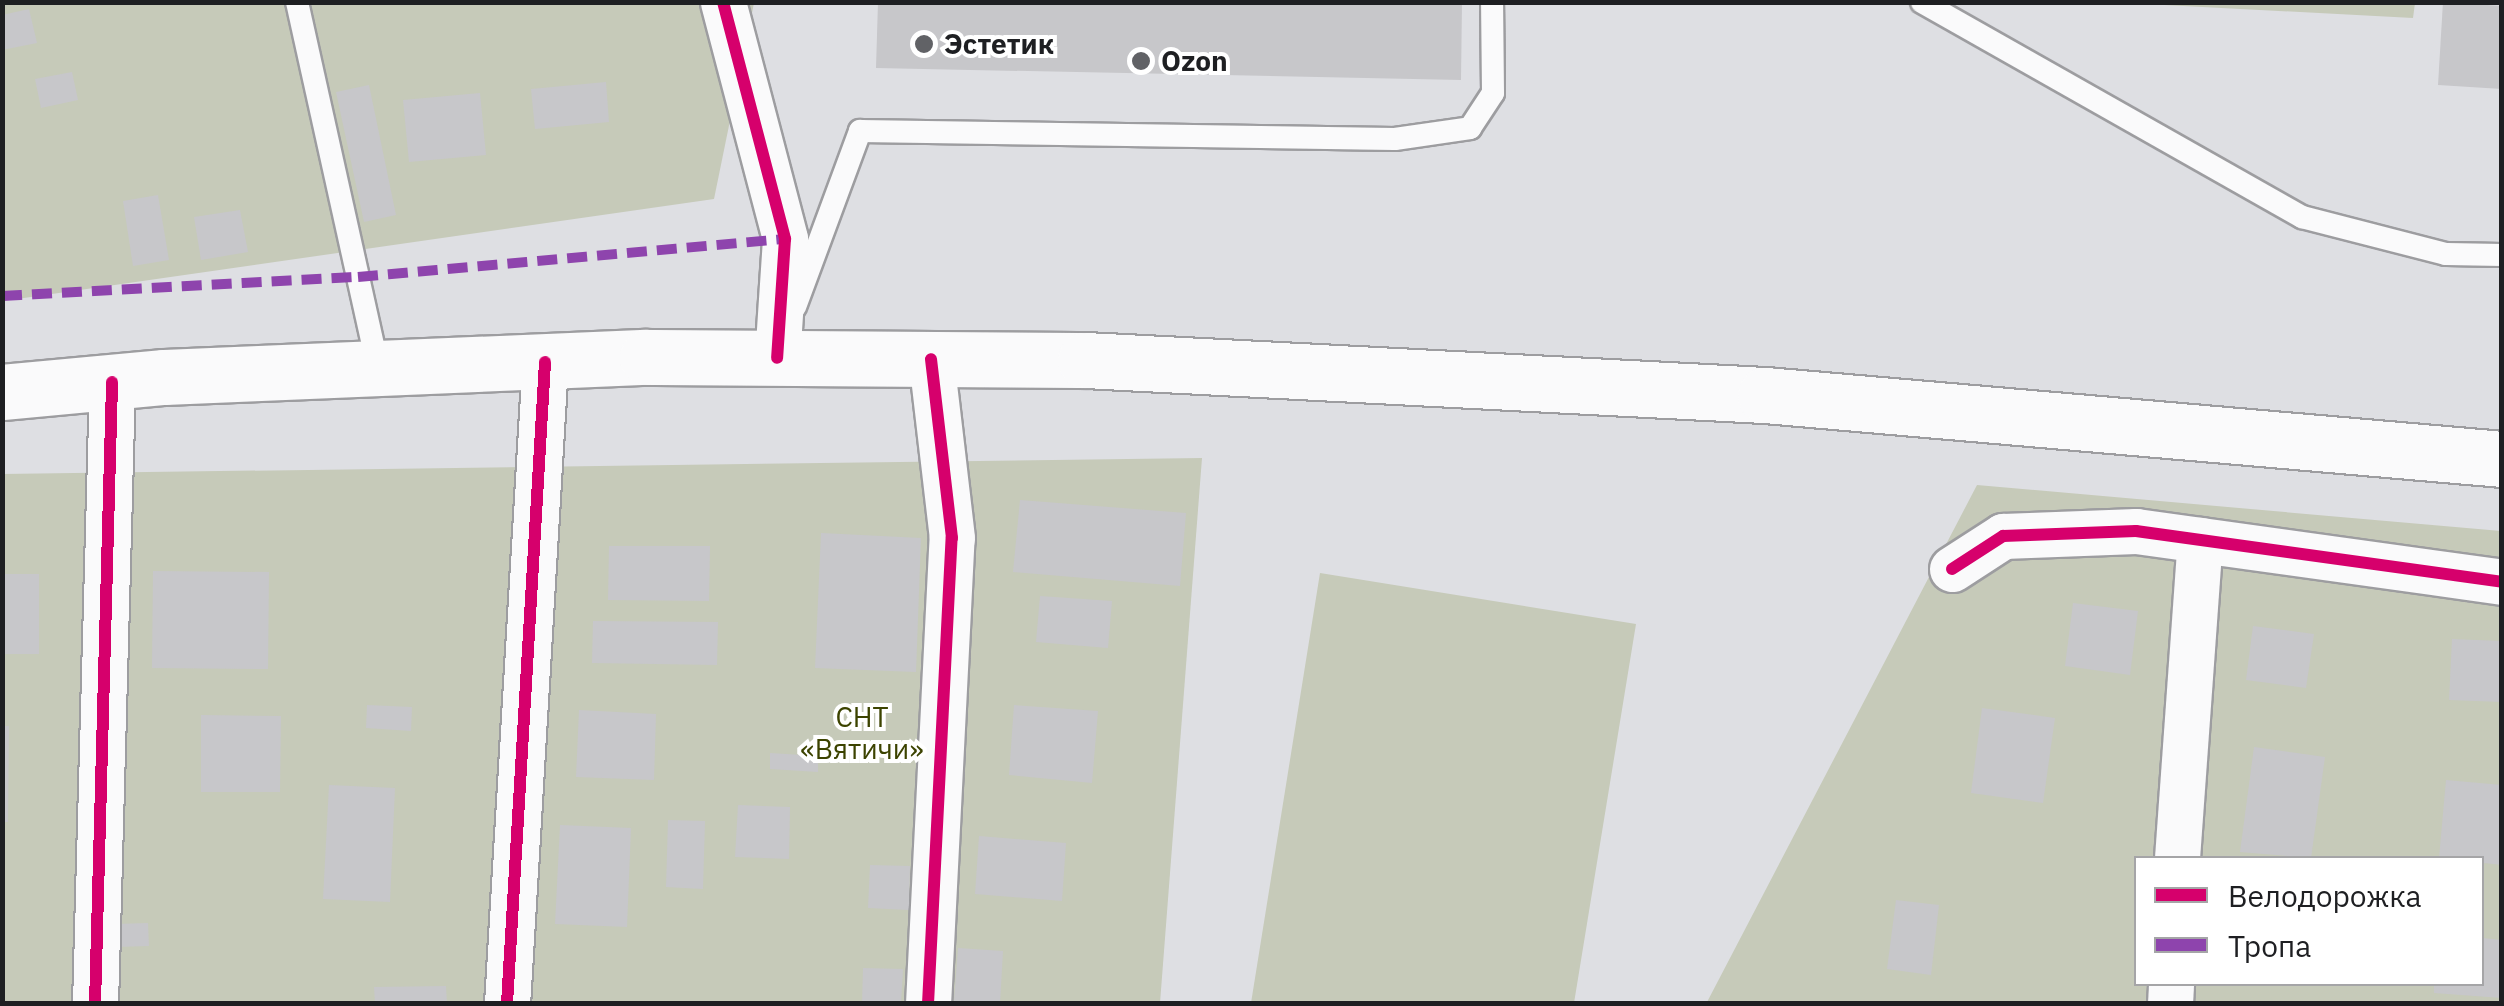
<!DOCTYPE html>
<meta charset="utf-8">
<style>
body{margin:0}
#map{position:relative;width:2504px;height:1006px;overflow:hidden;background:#dedfe3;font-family:"IBM Plex Sans",sans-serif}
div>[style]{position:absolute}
.green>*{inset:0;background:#c6cab9}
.building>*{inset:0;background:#c7c7ca}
.roads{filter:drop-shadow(2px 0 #9d9da0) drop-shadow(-2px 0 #9d9da0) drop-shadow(0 2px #9d9da0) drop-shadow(0 -2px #9d9da0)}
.service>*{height:22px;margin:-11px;padding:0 11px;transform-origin:11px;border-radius:11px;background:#fafafb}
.minor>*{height:45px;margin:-22.5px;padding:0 22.5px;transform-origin:22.5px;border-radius:22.5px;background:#fafafb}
.secondary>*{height:55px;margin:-27.5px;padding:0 27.5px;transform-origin:27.5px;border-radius:27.5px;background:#fafafb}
.quiet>*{height:10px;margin-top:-5px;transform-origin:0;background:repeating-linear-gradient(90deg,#8e44ad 0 20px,transparent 0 30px)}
.cycleway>*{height:12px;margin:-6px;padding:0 6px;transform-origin:6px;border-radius:6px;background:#d6006c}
.dots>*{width:28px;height:28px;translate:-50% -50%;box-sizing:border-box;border:5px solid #fff;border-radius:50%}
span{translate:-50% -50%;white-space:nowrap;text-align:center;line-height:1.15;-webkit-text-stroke:8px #fff;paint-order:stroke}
.poi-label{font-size:28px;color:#1e1f22;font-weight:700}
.left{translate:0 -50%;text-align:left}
.park-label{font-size:28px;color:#3c4300}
.frame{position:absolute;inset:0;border:5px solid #1e1f22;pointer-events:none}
.legend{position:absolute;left:2134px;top:856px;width:350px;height:130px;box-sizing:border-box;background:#fff;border:2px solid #a5a5a7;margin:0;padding:12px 18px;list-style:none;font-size:30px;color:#1e1f22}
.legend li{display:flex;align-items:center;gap:20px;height:50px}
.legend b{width:50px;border:2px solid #a5a5a7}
</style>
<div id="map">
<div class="green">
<div style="clip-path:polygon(3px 3px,754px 3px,714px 199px,3px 301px)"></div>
<div style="clip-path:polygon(2126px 3px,2415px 3px,2413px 18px)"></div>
<div style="clip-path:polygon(1202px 458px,1160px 1003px,3px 1003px,2px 474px)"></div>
<div style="clip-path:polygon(evenodd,1977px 485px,2501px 531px,2501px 1003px,1706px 1004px,1977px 485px,2136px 858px,2482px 858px,2482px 984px,2136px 984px,2136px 858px)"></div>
<div style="clip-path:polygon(1320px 573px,1636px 624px,1574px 1003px,1251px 1003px)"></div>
</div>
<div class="building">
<div style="clip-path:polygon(878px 2px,1462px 2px,1461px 80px,876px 68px)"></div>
<div style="clip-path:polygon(2443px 2px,2502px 6px,2502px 89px,2438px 85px)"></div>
<div style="clip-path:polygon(29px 9px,37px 43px,2px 50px,2px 15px)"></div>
<div style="clip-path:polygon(72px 72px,78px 100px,41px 108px,35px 79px)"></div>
<div style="clip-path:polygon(606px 82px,609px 122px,535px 129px,531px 89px)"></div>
<div style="clip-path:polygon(369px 85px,396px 215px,364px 222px,336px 92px)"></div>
<div style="clip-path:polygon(480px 93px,486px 155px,409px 162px,403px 100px)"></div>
<div style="clip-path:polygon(158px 195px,169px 260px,133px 266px,123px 201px)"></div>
<div style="clip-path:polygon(240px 210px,248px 252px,201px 260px,194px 217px)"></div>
<div style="clip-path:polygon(1020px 500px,1186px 513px,1180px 586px,1013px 572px)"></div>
<div style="clip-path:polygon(821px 533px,921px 538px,916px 672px,815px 668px)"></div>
<div style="clip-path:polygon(609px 546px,710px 546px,709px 601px,608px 600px)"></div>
<div style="clip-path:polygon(153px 571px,269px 572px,268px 669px,152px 668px)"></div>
<div style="clip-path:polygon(2px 574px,39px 574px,39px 654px,2px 654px)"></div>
<div style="clip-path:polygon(1040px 596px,1112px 601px,1108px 648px,1036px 642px)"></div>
<div style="clip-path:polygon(2073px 603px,2138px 611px,2130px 675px,2065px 666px)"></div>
<div style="clip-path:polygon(593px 621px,718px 622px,717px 665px,592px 663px)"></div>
<div style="clip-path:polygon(2253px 626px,2314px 634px,2306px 688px,2246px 680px)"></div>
<div style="clip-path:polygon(2452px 639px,2502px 641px,2502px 702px,2449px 700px)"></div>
<div style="clip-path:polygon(367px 705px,412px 707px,411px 731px,366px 728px)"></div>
<div style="clip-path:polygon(1014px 705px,1098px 711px,1092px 783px,1009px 775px)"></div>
<div style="clip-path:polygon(1982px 708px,2055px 718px,2043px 803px,1971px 793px)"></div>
<div style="clip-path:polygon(579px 710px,656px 714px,654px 780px,576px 777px)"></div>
<div style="clip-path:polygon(201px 715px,281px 716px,280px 792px,201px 792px)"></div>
<div style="clip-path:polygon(2px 726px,9px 726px,8px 822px,2px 822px)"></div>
<div style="clip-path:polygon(2254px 747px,2325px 757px,2311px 858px,2240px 852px)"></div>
<div style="clip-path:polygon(770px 753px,818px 756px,818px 772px,770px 769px)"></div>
<div style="clip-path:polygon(2446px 780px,2502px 785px,2502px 865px,2439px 858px)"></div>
<div style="clip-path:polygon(329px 785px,395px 788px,390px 902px,323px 899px)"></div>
<div style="clip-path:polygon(738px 805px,790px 807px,789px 859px,735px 857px)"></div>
<div style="clip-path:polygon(668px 820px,705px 821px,703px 889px,666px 887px)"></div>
<div style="clip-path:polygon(560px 825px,631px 828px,627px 927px,555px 924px)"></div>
<div style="clip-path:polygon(979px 836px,1066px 843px,1062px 901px,975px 894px)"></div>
<div style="clip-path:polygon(870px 865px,910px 866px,909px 910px,868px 908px)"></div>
<div style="clip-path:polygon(1896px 900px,1939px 905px,1931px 975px,1887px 969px)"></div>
<div style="clip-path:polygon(148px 923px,149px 946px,116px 947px,115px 924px)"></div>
<div style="clip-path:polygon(2482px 938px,2502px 940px,2502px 998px,2434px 993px,2434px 984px,2482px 984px)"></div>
<div style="clip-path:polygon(958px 948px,1003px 951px,1000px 1004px,954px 1001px)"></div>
<div style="clip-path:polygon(863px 968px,903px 969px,901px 1004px,862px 1004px)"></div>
<div style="clip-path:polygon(446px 986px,447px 1004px,375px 1004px,374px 987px)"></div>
</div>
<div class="roads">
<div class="service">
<div style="left:297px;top:2px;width:375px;rotate:77.5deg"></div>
<div style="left:1922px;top:2px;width:437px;rotate:29.5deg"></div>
<div style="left:2302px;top:217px;width:149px;rotate:14.4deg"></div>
<div style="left:2446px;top:254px;width:56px;rotate:1deg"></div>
<div style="left:795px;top:307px;width:188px;rotate:-69.7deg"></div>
<div style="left:860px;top:131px;width:535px;rotate:0.86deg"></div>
<div style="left:1395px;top:139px;width:76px;rotate:-8.3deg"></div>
<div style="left:1470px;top:128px;width:42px;rotate:-56.7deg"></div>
<div style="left:1493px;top:93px;width:91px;rotate:-90.6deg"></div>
</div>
<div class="minor">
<div style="left:723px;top:2px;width:245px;rotate:75.3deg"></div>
<div style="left:785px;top:239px;width:119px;rotate:93.8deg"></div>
<div style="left:1952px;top:569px;width:61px;rotate:-32.9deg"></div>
<div style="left:2003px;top:536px;width:133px;rotate:-2.2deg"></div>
<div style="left:2136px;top:531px;width:370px;rotate:7.9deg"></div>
<div style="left:2177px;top:858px;width:319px;rotate:-85.9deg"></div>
<div style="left:95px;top:1004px;width:622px;rotate:-88.43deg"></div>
<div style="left:507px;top:1004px;width:643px;rotate:-86.61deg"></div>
<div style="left:928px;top:1004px;width:467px;rotate:-87.1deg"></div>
<div style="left:952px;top:538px;width:180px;rotate:-96.7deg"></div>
<div style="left:2170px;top:1004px;width:20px;rotate:-87deg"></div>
</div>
<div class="secondary">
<div style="left:2px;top:392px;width:163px;rotate:-5.3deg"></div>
<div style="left:164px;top:377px;width:483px;rotate:-2.4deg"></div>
<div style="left:647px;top:357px;width:438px;rotate:0.4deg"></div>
<div style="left:1085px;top:360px;width:681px;rotate:2.95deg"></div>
<div style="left:1765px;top:395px;width:740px;rotate:4.96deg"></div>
</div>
</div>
<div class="quiet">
<div style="left:2px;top:296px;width:357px;rotate:-3.1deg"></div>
<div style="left:358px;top:277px;width:429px;rotate:-5.1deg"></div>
</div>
<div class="cycleway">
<div style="left:723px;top:2px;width:245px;rotate:75.3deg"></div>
<div style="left:785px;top:239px;width:119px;rotate:93.8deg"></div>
<div style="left:1952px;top:569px;width:61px;rotate:-32.9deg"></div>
<div style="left:2003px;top:536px;width:133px;rotate:-2.2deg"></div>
<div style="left:2136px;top:531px;width:370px;rotate:7.9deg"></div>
<div style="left:95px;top:1004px;width:622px;rotate:-88.43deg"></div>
<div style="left:507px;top:1004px;width:643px;rotate:-86.61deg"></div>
<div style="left:928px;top:1004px;width:467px;rotate:-87.1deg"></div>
<div style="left:952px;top:538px;width:180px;rotate:-96.7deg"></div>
</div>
<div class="dots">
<div style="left:924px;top:44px;background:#616266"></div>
<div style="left:1141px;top:61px;background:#616266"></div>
</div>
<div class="poi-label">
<span class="left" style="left:944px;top:44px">Эстетик</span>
<span class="left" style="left:1161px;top:61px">Ozon</span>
</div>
<div class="park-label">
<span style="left:862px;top:733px">СНТ<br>«Вятичи»</span>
</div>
<div class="frame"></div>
<ul class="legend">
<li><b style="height:12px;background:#d6006c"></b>Велодорожка</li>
<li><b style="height:12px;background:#8e44ad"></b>Тропа</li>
</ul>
</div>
